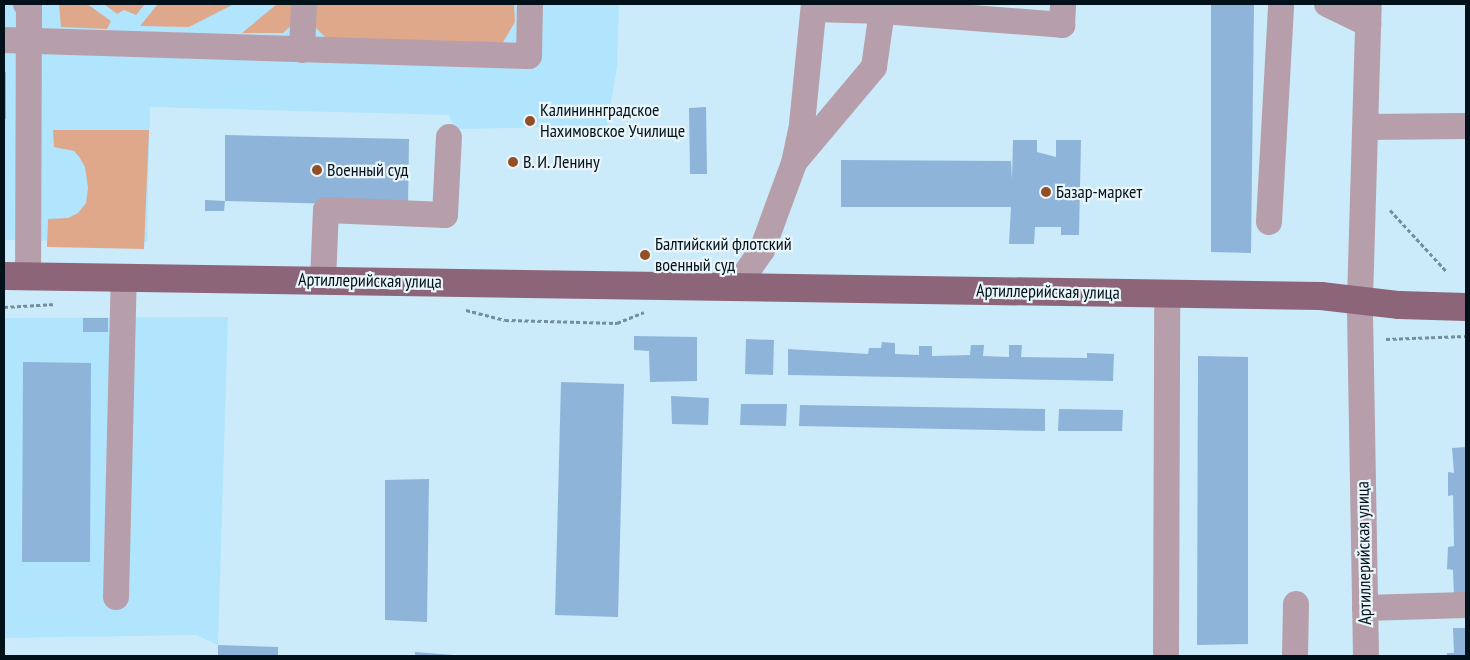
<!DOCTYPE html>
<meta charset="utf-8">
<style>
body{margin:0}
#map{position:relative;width:1470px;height:660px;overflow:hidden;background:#cbebfb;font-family:"PT Sans Narrow",sans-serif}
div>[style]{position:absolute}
.built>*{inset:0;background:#b1e4fd}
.green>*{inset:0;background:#dfa88b}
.building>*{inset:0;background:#8eb4d9}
.path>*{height:3px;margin-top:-1.5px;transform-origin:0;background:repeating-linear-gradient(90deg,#748e9b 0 4px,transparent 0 6.5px)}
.minor>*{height:26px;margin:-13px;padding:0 13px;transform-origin:13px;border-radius:13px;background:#b69faa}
.major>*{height:28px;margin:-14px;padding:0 14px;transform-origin:14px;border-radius:14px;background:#8d6578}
.dots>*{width:14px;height:14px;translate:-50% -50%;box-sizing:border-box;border:2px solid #eaf5fa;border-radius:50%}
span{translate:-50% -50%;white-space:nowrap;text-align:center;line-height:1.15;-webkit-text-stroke:4.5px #eaf5fa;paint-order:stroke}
.poi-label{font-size:18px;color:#00111a}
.left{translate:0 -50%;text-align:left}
.street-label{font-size:18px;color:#00111a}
.frame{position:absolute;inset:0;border:5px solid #00111a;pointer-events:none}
</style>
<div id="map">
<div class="built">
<div style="clip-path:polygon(4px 4px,619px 4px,617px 67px,607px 126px,455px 129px,449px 115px,150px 107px,147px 242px,4px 240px)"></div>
<div style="clip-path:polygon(228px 317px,218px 645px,196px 635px,4px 638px,4px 318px)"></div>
</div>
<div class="green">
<div style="clip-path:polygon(59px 4px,87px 4px,111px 21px,107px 29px,61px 27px)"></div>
<div style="clip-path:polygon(104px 4px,145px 4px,136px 15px,124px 10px,117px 14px)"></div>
<div style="clip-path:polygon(158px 4px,234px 4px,189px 27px,140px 26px)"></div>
<div style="clip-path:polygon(277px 4px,293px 4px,293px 24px,283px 33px,242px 33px)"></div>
<div style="clip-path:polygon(309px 4px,514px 4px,515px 22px,502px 44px,327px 39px,309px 21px)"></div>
<div style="clip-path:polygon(53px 130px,149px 130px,144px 249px,47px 247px,48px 219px,68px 218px,78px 213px,86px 203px,88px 188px,85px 167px,80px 158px,74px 151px,54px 147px)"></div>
</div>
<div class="building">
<div style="clip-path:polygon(1211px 4px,1254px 4px,1251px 253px,1211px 252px)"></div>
<div style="clip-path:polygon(4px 72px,6px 72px,6px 119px,4px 119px)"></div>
<div style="clip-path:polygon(706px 107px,707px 174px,690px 174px,689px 108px)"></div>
<div style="clip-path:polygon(225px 135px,409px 139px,408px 206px,225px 201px)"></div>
<div style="clip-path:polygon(1013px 140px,1037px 140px,1037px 152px,1056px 157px,1056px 140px,1081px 140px,1079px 235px,1061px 235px,1061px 227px,1035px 227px,1034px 244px,1009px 244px,1011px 207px,841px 207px,841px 160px,1011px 161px,1012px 179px)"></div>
<div style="clip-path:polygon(205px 200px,225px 201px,224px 211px,205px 211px)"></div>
<div style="clip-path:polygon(83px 318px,108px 318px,108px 332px,83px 332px)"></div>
<div style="clip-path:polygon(634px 336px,697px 337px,697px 381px,650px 382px,649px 351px,634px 350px)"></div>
<div style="clip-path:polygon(746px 339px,774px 340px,773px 375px,745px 374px)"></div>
<div style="clip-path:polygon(882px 342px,895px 343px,895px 354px,919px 355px,919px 346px,932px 346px,932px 356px,970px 355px,971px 345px,984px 345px,983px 356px,1009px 357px,1009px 345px,1022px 345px,1021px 357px,1087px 358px,1087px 353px,1114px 354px,1113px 381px,788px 375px,788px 349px,868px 354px,869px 348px,881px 348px)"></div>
<div style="clip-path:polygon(1198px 356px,1248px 357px,1248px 644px,1197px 645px)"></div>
<div style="clip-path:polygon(23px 362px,91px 363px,90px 562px,22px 562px)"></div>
<div style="clip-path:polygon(561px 382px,624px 384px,618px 617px,555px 615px)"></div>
<div style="clip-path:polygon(671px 396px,709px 398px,708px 425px,672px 424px)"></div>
<div style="clip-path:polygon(741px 404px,787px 404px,786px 426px,740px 425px)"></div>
<div style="clip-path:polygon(800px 405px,1045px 409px,1045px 431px,799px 426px)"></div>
<div style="clip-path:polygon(1059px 409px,1123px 410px,1122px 431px,1058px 431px)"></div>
<div style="clip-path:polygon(1466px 447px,1466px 596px,1454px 596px,1453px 570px,1447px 569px,1448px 547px,1454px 546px,1453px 495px,1448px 496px,1448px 472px,1454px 473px,1452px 448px)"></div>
<div style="clip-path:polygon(429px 479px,427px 622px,385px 620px,385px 480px)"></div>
<div style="clip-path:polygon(1453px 628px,1466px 628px,1466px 656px,1447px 656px,1447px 653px,1454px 653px)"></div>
<div style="clip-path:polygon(218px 645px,278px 647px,278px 656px,218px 656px)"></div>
<div style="clip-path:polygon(415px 652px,454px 655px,454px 656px,415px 656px)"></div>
</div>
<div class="path">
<div style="left:1390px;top:210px;width:84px;rotate:47.4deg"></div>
<div style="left:4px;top:307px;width:52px;rotate:-3.3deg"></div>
<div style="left:466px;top:310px;width:40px;rotate:14.4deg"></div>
<div style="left:505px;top:320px;width:112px;rotate:1.5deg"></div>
<div style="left:617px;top:323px;width:29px;rotate:-22deg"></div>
<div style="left:1386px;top:339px;width:80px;rotate:-2.1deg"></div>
</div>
<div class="minor">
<div style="left:26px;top:4px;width:3px;rotate:18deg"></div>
<div style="left:29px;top:5px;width:272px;rotate:90.2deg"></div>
<div style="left:1327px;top:4px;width:46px;rotate:26deg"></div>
<div style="left:882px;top:11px;width:181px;rotate:4.4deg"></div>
<div style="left:1062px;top:25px;width:21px;rotate:-87deg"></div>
<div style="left:4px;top:40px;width:525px;rotate:1.75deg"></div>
<div style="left:529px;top:56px;width:52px;rotate:-88.9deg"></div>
<div style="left:302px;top:50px;width:46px;rotate:-87.5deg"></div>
<div style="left:1367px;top:127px;width:99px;rotate:-0.6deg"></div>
<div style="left:796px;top:160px;width:121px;rotate:-50deg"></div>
<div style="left:874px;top:67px;width:57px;rotate:-81.9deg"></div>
<div style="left:882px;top:11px;width:68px;rotate:-178.3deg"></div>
<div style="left:1269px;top:222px;width:218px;rotate:-86.8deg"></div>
<div style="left:323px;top:281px;width:71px;rotate:-87.6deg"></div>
<div style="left:326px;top:210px;width:119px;rotate:2.4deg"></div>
<div style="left:445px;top:215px;width:78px;rotate:-87.1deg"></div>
<div style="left:737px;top:286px;width:44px;rotate:-55.2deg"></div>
<div style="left:762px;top:250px;width:93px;rotate:-69.8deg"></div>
<div style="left:794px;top:163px;width:40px;rotate:-78deg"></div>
<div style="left:802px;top:124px;width:121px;rotate:-84.3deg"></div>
<div style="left:116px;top:597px;width:319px;rotate:-88.6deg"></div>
<div style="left:1365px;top:608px;width:101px;rotate:-1.7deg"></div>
<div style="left:1166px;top:656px;width:362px;rotate:-89.8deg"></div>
<div style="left:1295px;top:656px;width:52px;rotate:-88.9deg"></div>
<div style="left:1366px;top:656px;width:357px;rotate:-91deg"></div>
<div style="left:1360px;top:299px;width:295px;rotate:-88.3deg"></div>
</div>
<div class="major">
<div style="left:4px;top:276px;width:1317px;rotate:0.87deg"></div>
<div style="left:1321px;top:296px;width:79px;rotate:6.6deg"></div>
<div style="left:1399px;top:305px;width:67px;rotate:1.7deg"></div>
</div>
<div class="dots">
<div style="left:530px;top:121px;background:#944e25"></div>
<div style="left:513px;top:162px;background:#944e25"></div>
<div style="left:317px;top:170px;background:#944e25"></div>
<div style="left:1046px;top:192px;background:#944e25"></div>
<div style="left:645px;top:255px;background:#944e25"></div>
</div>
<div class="poi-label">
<span class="left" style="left:540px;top:121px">Калининнградское<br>Нахимовское Училище</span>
<span class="left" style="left:523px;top:162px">В. И. Ленину</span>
<span class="left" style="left:327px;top:170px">Военный суд</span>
<span class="left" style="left:1056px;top:192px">Базар-маркет</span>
<span class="left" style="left:655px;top:255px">Балтийский флотский<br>военный суд</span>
</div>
<div class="street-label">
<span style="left:370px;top:281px;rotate:1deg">Артиллерийская улица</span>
<span style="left:1048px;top:292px;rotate:1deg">Артиллерийская улица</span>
<span style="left:1364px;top:553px;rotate:-91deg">Артиллерийская улица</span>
</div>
<div class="frame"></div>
</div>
